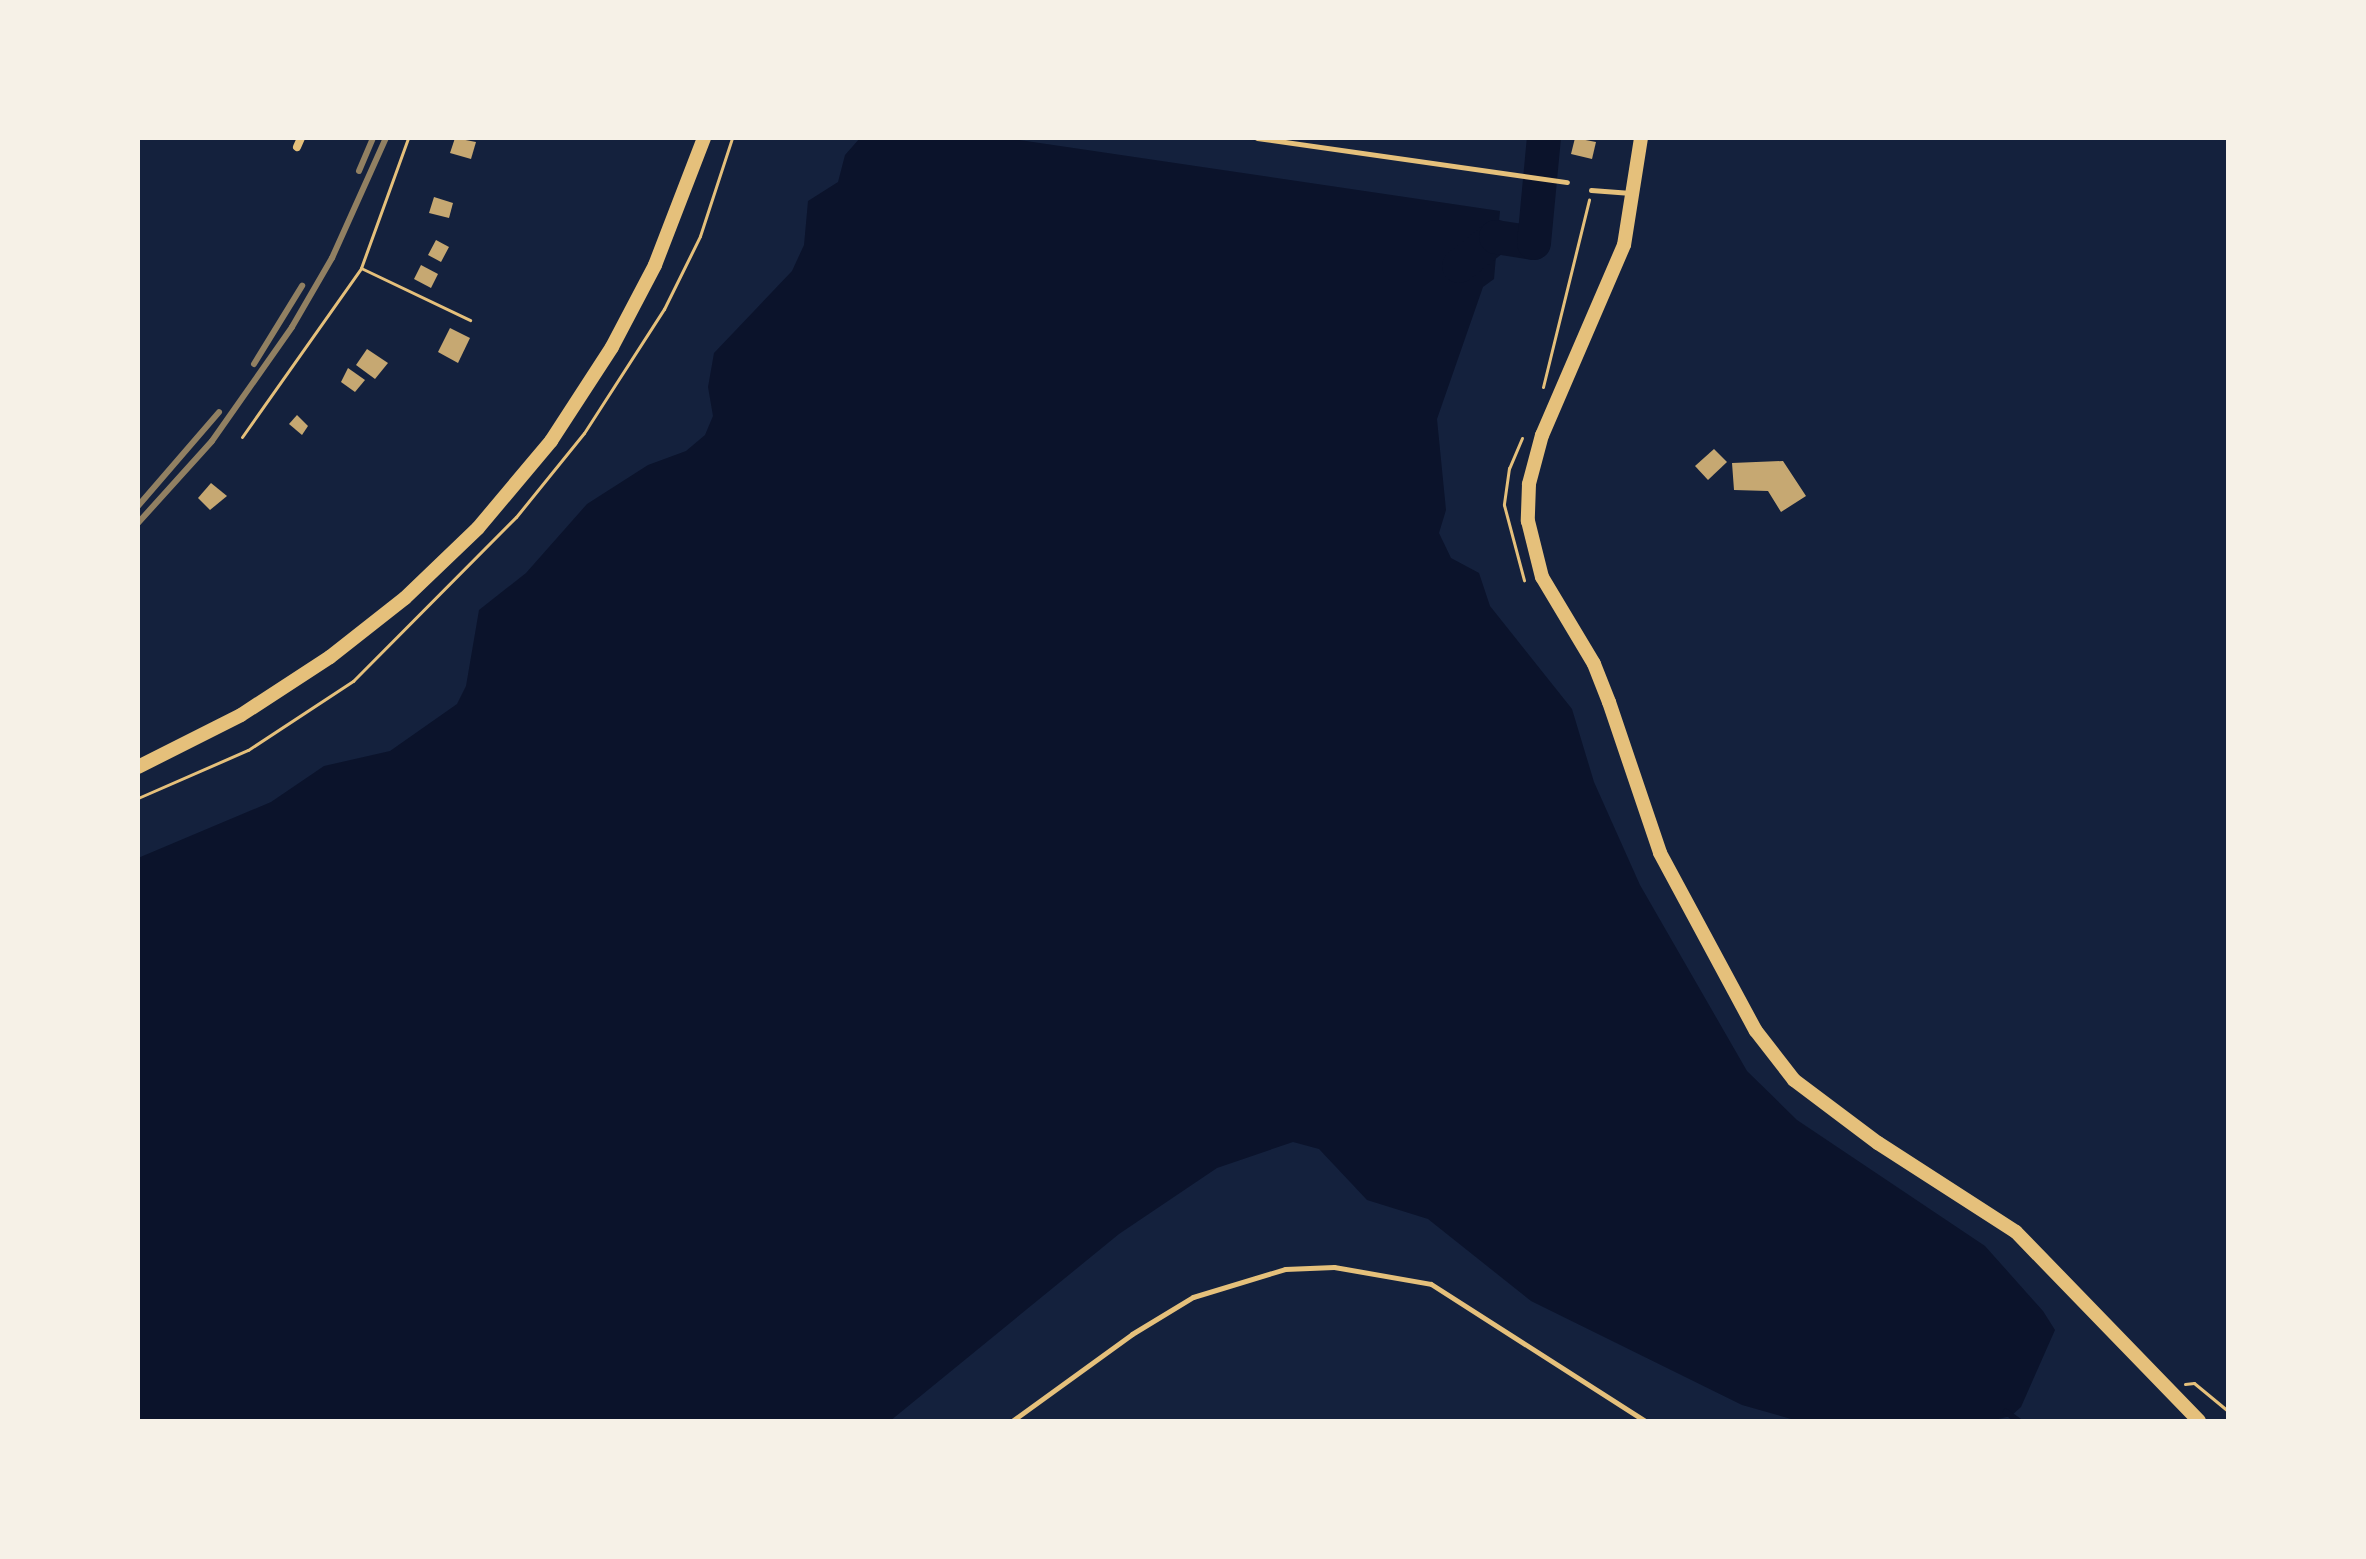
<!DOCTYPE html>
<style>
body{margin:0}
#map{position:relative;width:2366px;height:1559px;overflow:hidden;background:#14213d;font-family:"Noto Sans",sans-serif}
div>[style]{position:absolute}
.water>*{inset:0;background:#0b132b}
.stream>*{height:6px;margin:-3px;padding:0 3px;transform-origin:3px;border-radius:3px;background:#0b132b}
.river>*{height:34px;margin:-17px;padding:0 17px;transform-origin:17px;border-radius:17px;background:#0b132b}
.building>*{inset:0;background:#c6a872}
.path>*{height:3px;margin:-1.5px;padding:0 1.5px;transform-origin:1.5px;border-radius:1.5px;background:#e5c07b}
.service>*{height:5px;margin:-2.5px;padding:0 2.5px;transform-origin:2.5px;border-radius:2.5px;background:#e5c07b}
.minor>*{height:8px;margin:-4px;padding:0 4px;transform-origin:4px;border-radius:4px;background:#e5c07b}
.primary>*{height:14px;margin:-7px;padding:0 7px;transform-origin:7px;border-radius:7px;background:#e5c07b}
.rail>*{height:6px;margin:-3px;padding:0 3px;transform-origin:3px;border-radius:3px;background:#918062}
span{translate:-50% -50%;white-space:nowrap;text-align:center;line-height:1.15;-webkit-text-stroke:6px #f6f1e7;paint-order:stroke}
.frame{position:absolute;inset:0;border:140px solid #f6f1e7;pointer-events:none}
</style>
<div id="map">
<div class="water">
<div style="clip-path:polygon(860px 138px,1006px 138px,1500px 211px,1494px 279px,1483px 287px,1437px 419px,1446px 510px,1439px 533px,1451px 558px,1479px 573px,1490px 606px,1572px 709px,1594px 782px,1640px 885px,1747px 1071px,1797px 1120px,1985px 1246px,2043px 1311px,2055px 1330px,2021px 1407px,2011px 1416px,1990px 1421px,1798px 1421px,1742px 1405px,1531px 1301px,1428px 1219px,1367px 1200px,1319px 1149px,1293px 1142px,1217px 1168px,1119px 1234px,890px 1421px,138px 1421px,138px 858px,271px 802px,324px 766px,390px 751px,457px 704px,466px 686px,479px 610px,526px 573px,587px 504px,648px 465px,686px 451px,705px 435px,713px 416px,708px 387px,714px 353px,792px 271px,804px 245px,808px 201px,838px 182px,845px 155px)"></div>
</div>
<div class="stream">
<div style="left:2006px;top:1412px;width:16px;rotate:35deg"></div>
</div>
<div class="river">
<div style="left:1459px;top:266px;width:47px;rotate:-38.1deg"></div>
<div style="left:1496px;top:237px;width:38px;rotate:9deg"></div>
<div style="left:1534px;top:243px;width:105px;rotate:-84.6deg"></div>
</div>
<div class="building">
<div style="clip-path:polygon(455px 138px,476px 142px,471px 159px,450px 153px)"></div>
<div style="clip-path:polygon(1575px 138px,1596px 142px,1592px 159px,1571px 154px)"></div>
<div style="clip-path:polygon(434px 197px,453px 203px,449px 218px,429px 213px)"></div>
<div style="clip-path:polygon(436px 240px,449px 247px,441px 262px,428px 255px)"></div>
<div style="clip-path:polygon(421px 265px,438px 274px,431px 288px,414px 279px)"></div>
<div style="clip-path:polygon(450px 328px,470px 338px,458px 363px,438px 352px)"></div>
<div style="clip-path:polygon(367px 349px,388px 363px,375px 379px,356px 365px)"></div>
<div style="clip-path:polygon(348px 368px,365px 380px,355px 392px,341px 382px)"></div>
<div style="clip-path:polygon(297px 415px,308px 426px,302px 435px,289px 424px)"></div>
<div style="clip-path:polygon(1714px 449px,1727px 462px,1708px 480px,1695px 466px)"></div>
<div style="clip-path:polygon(1783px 461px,1806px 496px,1781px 512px,1768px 491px,1734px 490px,1732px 463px)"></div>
<div style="clip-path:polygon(211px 483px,227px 496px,210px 510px,198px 498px)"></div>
</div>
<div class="path">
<div style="left:361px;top:268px;width:121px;rotate:25.5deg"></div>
<div style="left:1543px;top:387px;width:193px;rotate:-76.2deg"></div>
<div style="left:242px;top:437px;width:207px;rotate:-54.8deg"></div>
<div style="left:361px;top:268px;width:138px;rotate:-70.1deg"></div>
<div style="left:1522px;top:438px;width:33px;rotate:113deg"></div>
<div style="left:1509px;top:468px;width:37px;rotate:98deg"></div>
<div style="left:1504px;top:505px;width:78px;rotate:75.1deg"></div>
<div style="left:138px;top:798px;width:120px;rotate:-23.6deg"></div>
<div style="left:248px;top:750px;width:126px;rotate:-33.3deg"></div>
<div style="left:353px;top:681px;width:231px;rotate:-45.2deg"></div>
<div style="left:516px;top:517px;width:108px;rotate:-51deg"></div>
<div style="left:584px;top:433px;width:148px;rotate:-57.2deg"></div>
<div style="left:664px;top:309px;width:81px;rotate:-63.7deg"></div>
<div style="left:700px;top:236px;width:103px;rotate:-71.9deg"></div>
<div style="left:2185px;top:1384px;width:9px;rotate:-6deg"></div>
<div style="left:2194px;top:1383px;width:44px;rotate:39.5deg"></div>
</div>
<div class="service">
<div style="left:1257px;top:138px;width:313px;rotate:8.1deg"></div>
<div style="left:1591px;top:190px;width:40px;rotate:4.3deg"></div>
<div style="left:1012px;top:1421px;width:148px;rotate:-35.9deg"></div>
<div style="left:1132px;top:1334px;width:71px;rotate:-31.2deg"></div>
<div style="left:1193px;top:1297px;width:96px;rotate:-16.9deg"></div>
<div style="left:1285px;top:1269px;width:49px;rotate:-2.3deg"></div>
<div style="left:1334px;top:1267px;width:98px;rotate:9.9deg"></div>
<div style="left:1431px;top:1284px;width:254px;rotate:32.6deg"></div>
</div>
<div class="minor">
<div style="left:297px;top:147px;width:10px;rotate:-66deg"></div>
</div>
<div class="primary">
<div style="left:1641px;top:138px;width:108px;rotate:99deg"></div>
<div style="left:1624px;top:245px;width:207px;rotate:113.3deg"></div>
<div style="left:1542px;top:435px;width:51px;rotate:104.9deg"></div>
<div style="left:1529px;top:484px;width:37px;rotate:92deg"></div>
<div style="left:1528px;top:521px;width:58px;rotate:76deg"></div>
<div style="left:1542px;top:577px;width:101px;rotate:59.1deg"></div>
<div style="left:1594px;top:664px;width:41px;rotate:68.5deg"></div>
<div style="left:1609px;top:702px;width:159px;rotate:71.3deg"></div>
<div style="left:1660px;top:853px;width:202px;rotate:61.7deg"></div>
<div style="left:1756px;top:1031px;width:62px;rotate:52.2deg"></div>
<div style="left:1794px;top:1080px;width:105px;rotate:36.9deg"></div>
<div style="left:1878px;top:1143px;width:164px;rotate:32.8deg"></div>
<div style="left:2016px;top:1232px;width:263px;rotate:45.9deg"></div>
<div style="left:138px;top:767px;width:115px;rotate:-26.8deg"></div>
<div style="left:241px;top:715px;width:106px;rotate:-33.1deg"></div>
<div style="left:330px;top:657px;width:95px;rotate:-38.2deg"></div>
<div style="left:405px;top:598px;width:101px;rotate:-43.8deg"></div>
<div style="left:478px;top:528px;width:114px;rotate:-50deg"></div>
<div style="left:551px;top:441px;width:112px;rotate:-57deg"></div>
<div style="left:612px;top:347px;width:93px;rotate:-62.3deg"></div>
<div style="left:655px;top:265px;width:136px;rotate:-68.9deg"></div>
</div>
<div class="rail">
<div style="left:359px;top:171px;width:36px;rotate:-67deg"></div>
<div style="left:254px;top:364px;width:92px;rotate:-58.4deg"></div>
<div style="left:138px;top:506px;width:124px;rotate:-49.2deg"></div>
<div style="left:138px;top:523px;width:110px;rotate:-47.9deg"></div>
<div style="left:212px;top:441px;width:139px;rotate:-54.9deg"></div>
<div style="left:292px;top:327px;width:80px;rotate:-59.9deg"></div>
<div style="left:332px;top:258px;width:132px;rotate:-65.8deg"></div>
</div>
<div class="frame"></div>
</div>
